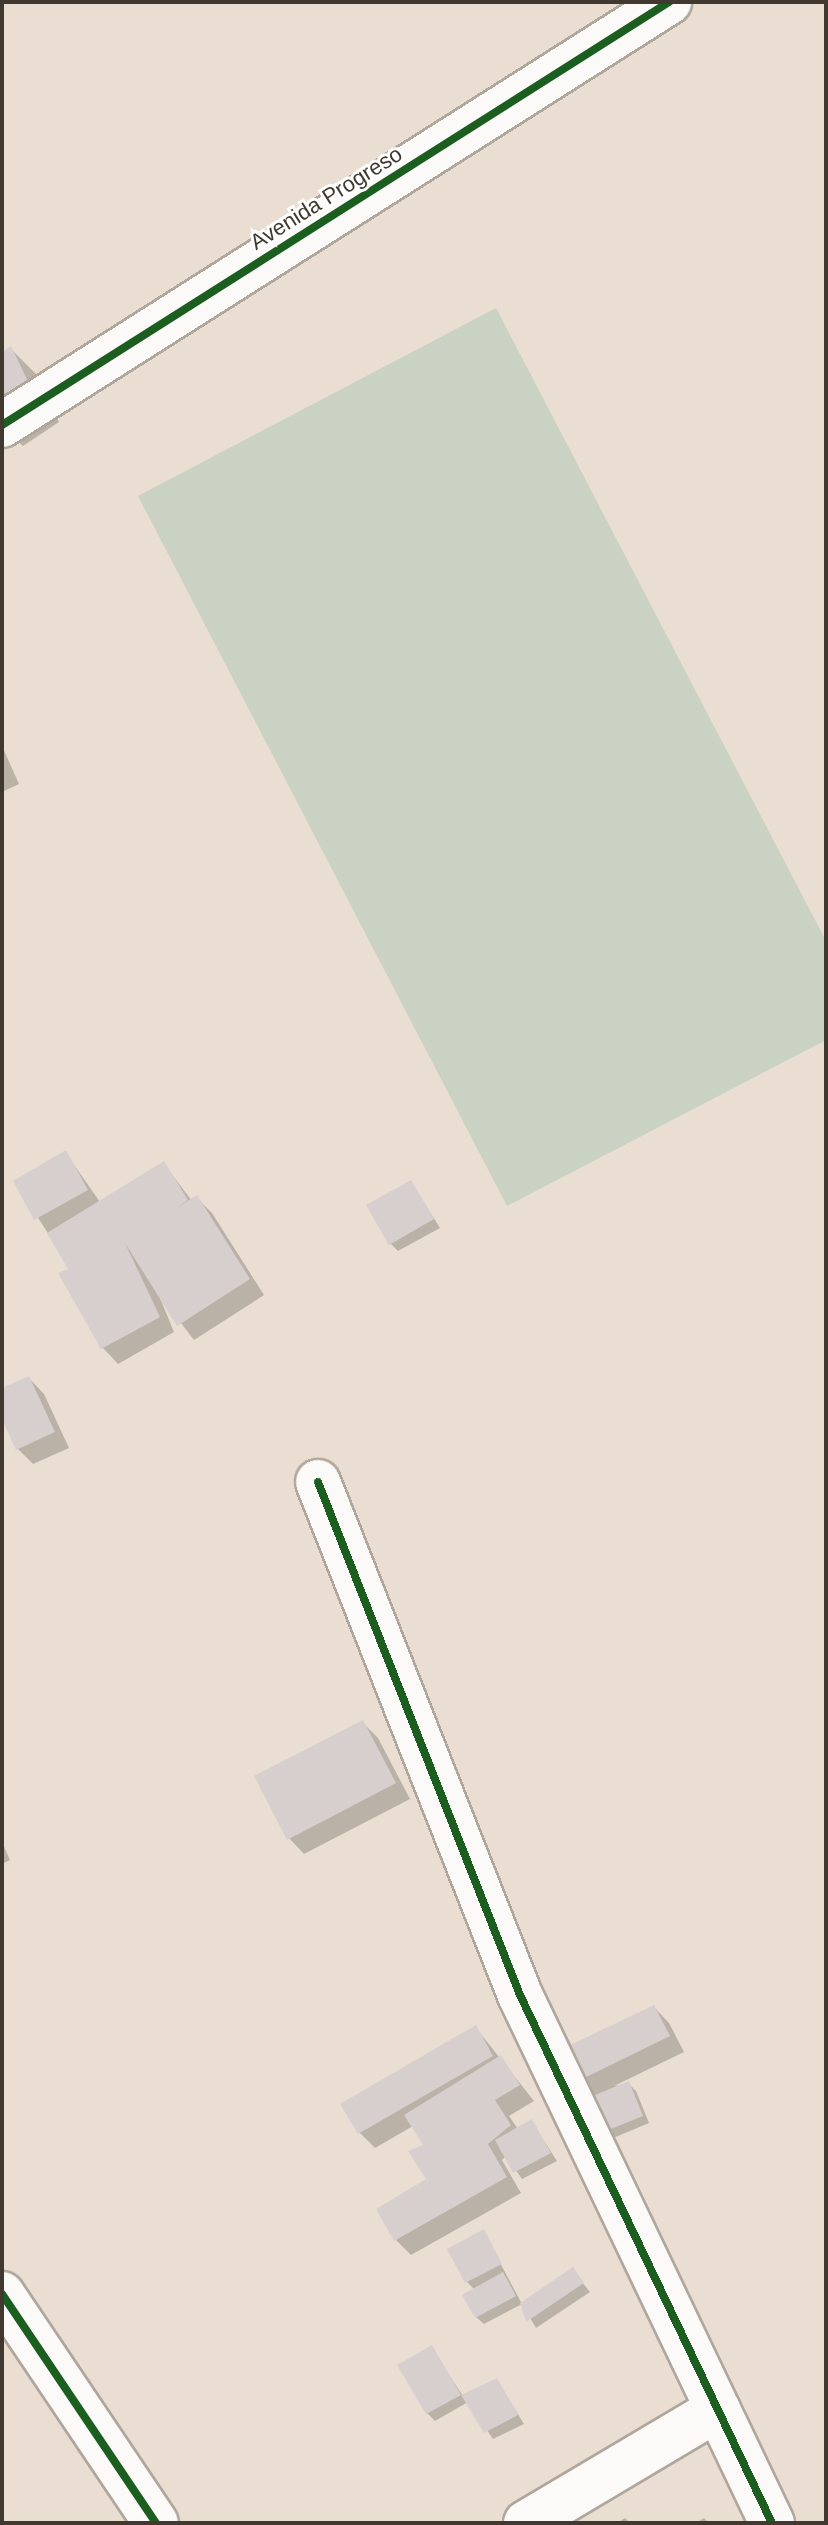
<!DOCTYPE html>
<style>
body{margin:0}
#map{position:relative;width:828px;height:2525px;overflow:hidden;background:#e9ded1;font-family:Helvetica,sans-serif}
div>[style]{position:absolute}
.green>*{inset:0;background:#c9d2c3}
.shadow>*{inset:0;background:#0003}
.building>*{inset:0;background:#d7cfce}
.roads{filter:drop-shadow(2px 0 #afa69c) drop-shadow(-2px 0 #afa69c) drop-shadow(0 2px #afa69c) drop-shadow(0 -2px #afa69c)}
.minor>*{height:44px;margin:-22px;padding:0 22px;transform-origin:22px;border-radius:22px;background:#fcfaf8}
.cycleway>*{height:8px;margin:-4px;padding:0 4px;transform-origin:4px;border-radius:4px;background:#1b5e20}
span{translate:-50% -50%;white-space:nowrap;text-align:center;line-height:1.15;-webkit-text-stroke:6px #fff;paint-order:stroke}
.street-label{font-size:22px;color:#41392f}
.frame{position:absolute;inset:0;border:4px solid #41392f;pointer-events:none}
</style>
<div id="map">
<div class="green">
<div style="clip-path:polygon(496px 308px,826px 941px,826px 1040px,507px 1206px,138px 496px)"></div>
</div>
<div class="shadow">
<div style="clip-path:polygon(11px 349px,36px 374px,59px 422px,23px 446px,2px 425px,2px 354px)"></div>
<div style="clip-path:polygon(2px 746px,19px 784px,2px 792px)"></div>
<div style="clip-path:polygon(65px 1152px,100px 1202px,164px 1164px,192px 1201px,197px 1198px,212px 1213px,264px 1295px,194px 1340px,158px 1293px,174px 1332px,118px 1364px,103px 1348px,71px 1269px,15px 1182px)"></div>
<div style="clip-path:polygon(411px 1182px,440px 1228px,398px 1251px,391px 1244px)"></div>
<div style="clip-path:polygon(29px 1378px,44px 1394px,69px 1448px,33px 1464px,18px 1449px,2px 1415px,2px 1391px)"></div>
<div style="clip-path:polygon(362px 1722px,378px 1738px,410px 1799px,304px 1854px,289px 1838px)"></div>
<div style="clip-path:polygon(2px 1842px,10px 1860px,2px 1864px)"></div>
<div style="clip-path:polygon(654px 2007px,669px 2023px,684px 2052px,614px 2086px,629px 2084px,636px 2091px,649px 2123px,606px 2141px,578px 2081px)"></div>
<div style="clip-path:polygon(476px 2028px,534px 2101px,509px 2116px,518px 2129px,532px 2122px,557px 2161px,522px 2179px,506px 2156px,502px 2160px,521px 2193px,411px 2255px,396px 2240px,429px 2180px,426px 2146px,413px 2126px,375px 2148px,359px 2132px)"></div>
<div style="clip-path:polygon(483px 2231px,522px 2304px,572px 2270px,590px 2292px,536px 2328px,522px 2304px,484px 2324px,476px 2317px,475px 2290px,467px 2282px)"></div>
<div style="clip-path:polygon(431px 2348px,463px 2396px,497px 2380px,524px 2424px,493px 2439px,468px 2402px,435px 2421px,427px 2413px)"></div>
<div style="clip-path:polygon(625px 2518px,630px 2523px,617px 2523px)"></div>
<div style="clip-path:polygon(704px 2518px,709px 2523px,696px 2523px)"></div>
</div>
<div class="building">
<div style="clip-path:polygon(11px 346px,35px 396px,2px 418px,2px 352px)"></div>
<div style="clip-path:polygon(66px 1150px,88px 1190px,34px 1220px,13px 1181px)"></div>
<div style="clip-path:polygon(164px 1161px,188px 1200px,177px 1208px,197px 1195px,250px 1279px,177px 1326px,125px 1243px,160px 1317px,101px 1349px,58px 1273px,68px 1269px,47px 1233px)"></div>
<div style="clip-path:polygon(411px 1180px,434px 1219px,389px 1245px,366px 1205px)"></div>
<div style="clip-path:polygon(29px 1376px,55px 1432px,16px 1450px,2px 1419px,2px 1388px)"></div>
<div style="clip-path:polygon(363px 1720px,396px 1783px,287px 1840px,254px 1776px)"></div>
<div style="clip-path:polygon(654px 2005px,670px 2036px,576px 2082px,560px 2050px)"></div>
<div style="clip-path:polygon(476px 2025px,493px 2056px,358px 2134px,340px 2104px)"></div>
<div style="clip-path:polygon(501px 2055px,520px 2085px,495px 2100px,511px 2125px,488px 2144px,507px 2177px,394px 2241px,376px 2209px,426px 2179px,408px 2151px,423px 2145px,404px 2115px)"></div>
<div style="clip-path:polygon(629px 2081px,643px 2116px,596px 2135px,583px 2100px)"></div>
<div style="clip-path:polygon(532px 2119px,551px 2153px,513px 2173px,495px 2140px)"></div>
<div style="clip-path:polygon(484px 2229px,502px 2264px,465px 2283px,447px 2249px)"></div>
<div style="clip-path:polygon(573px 2267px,584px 2283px,526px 2322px,520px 2303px)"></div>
<div style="clip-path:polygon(503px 2272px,516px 2296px,475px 2318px,462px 2295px)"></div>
<div style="clip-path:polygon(432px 2345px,461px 2395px,426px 2414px,397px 2365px)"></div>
<div style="clip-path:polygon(497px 2378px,518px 2415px,484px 2433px,461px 2395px)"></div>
</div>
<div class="roads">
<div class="minor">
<div style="left:2px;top:425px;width:790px;rotate:-32.38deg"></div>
<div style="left:318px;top:1482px;width:551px;rotate:68.51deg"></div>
<div style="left:520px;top:1995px;width:585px;rotate:64.49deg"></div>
<div style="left:2px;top:2294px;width:276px;rotate:56.1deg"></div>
<div style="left:526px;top:2523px;width:223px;rotate:-30.7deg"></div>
</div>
</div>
<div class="cycleway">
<div style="left:2px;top:425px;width:790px;rotate:-32.38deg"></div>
<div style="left:318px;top:1482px;width:551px;rotate:68.51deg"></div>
<div style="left:520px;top:1995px;width:585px;rotate:64.49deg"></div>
<div style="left:2px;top:2294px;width:276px;rotate:56.1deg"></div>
</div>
<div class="street-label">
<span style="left:326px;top:198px;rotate:-32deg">Avenida Progreso</span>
</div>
<div class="frame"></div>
</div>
